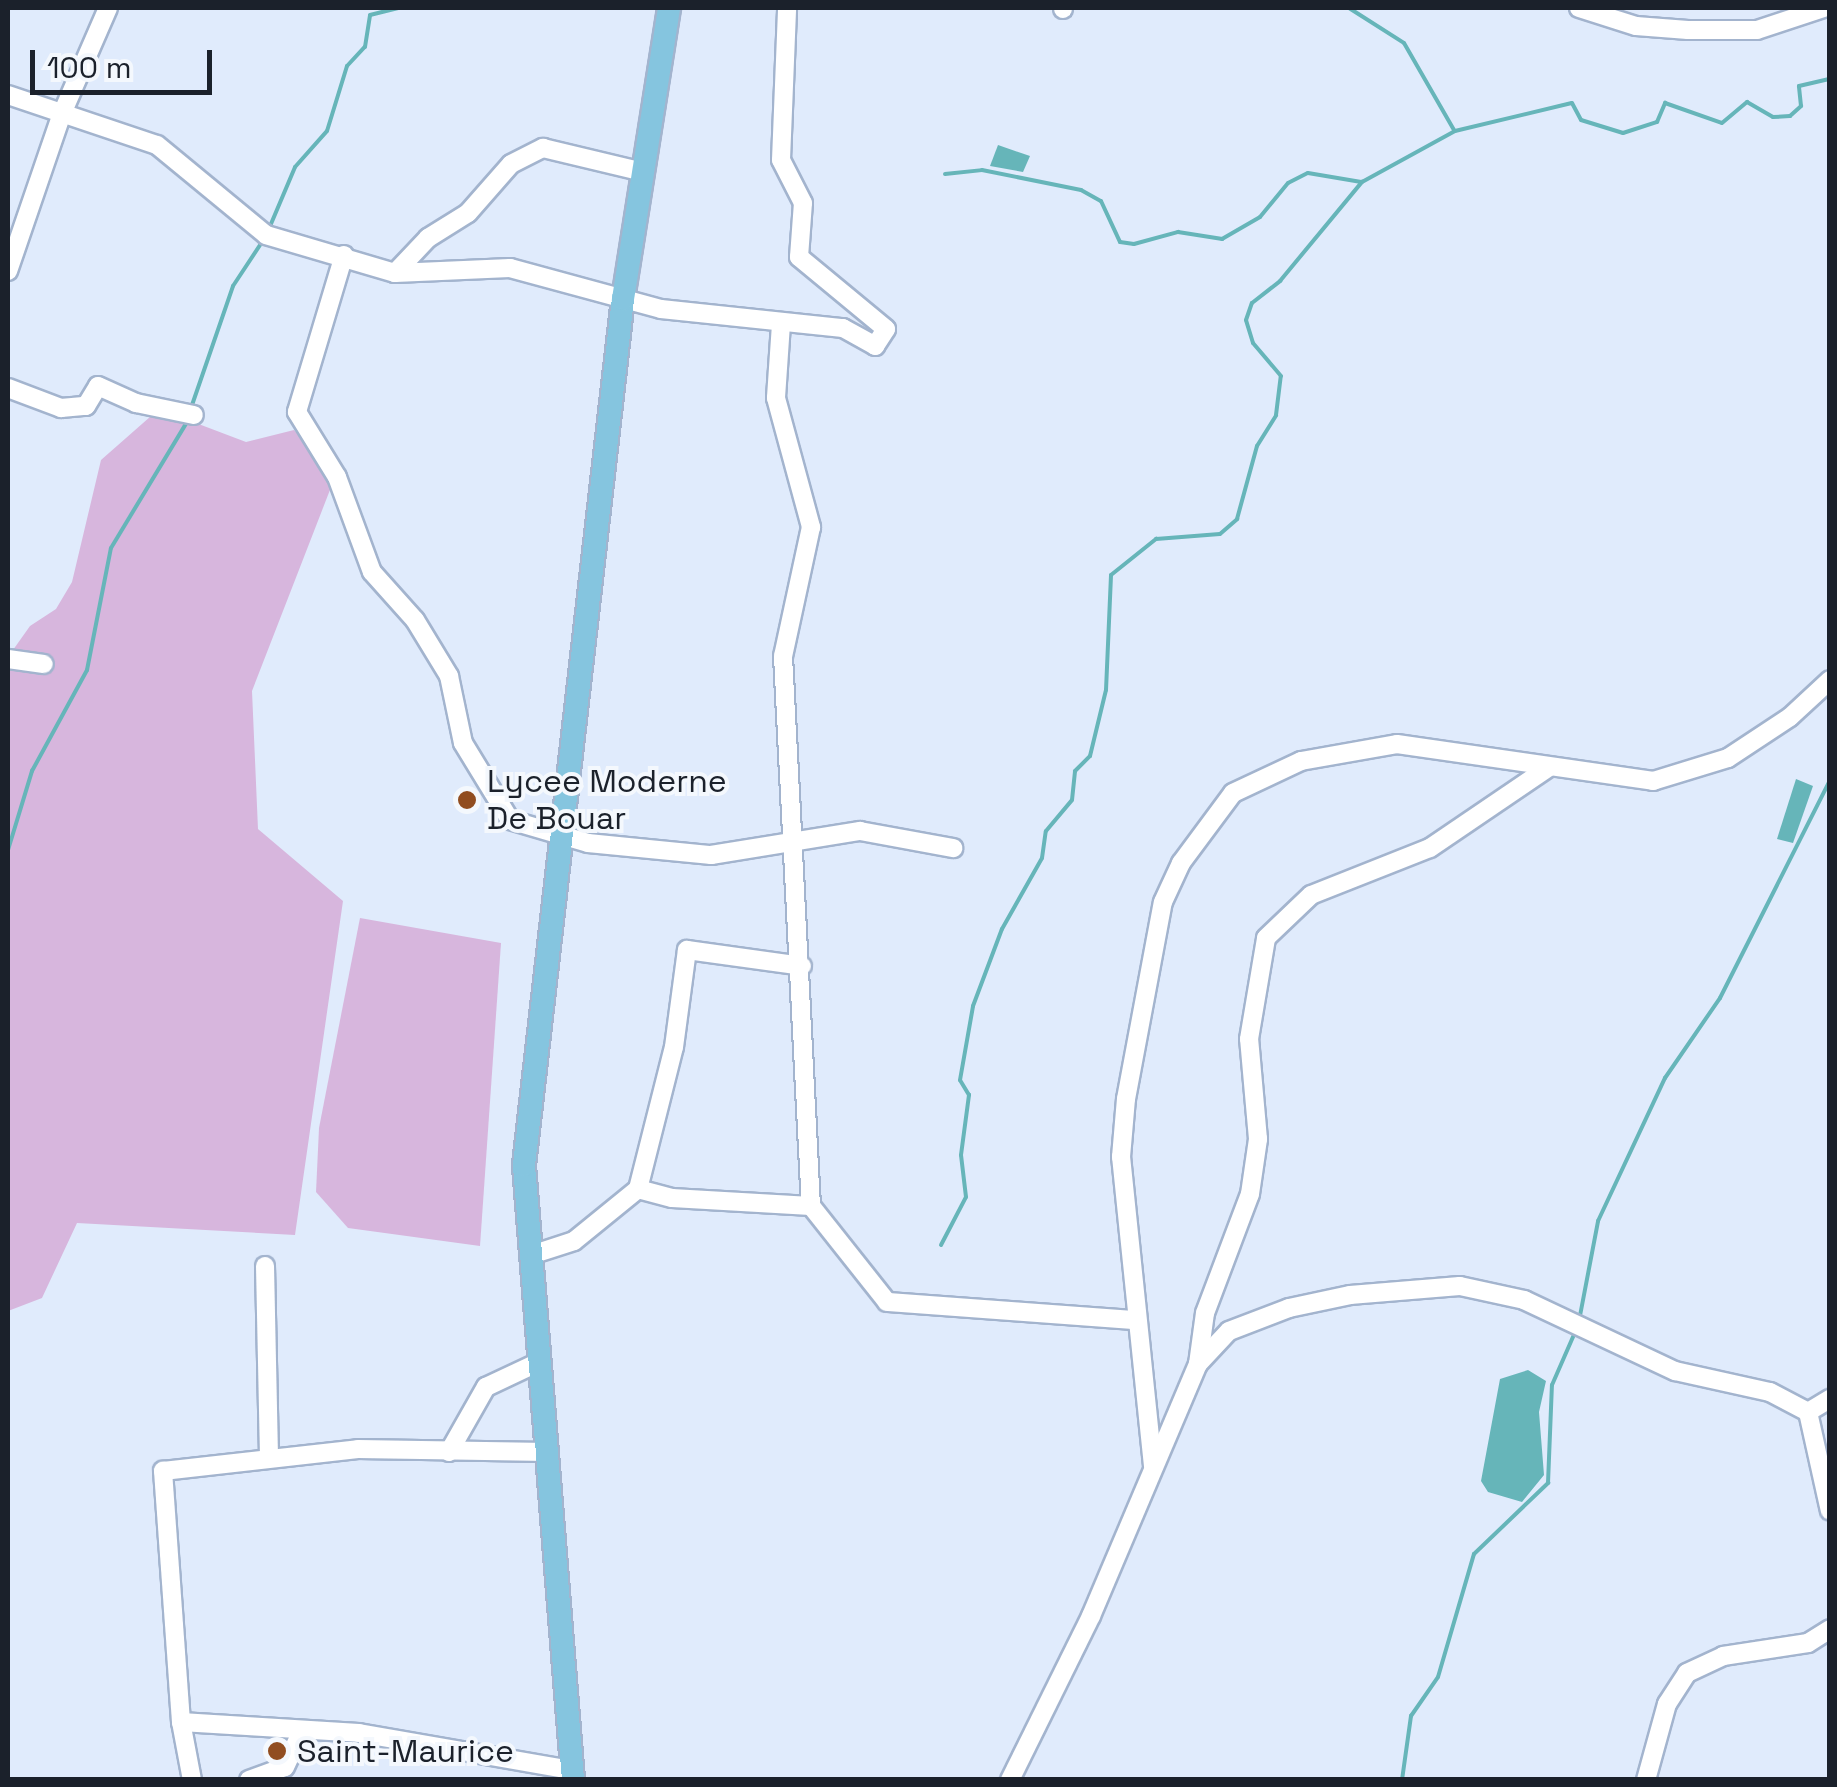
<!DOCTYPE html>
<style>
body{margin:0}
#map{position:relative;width:1837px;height:1787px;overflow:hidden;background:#e0ebfc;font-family:"Space Grotesk",sans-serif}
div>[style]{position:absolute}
.green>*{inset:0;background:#d7b6dd}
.water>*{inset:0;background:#66b5b9}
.stream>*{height:4px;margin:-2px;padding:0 2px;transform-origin:2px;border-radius:2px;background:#66b5b9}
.roads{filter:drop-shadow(2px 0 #a3b4ce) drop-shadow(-2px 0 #a3b4ce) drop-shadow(0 2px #a3b4ce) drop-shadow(0 -2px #a3b4ce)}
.minor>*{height:18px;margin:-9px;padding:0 9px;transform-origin:9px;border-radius:9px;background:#fff}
.major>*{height:22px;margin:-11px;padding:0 11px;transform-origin:11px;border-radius:11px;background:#85c5df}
.dots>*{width:28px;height:28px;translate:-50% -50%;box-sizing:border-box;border:5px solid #f4f8fd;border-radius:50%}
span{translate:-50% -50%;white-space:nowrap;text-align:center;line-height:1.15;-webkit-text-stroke:8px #f4f8fd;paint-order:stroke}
.poi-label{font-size:32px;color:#1b212b}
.left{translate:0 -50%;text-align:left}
.frame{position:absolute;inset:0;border:10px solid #1b212b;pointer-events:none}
.scale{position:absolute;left:30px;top:50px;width:182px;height:45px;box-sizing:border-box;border:5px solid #1b212b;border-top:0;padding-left:12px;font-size:30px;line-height:35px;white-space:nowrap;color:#1b212b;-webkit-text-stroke:8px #f4f8fd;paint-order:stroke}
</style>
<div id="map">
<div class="green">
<div style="clip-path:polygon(159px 409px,246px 442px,294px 430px,335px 477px,252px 691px,258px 829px,343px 901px,295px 1235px,77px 1223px,42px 1298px,8px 1311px,8px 657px,30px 626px,56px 609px,72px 582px,101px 460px)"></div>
<div style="clip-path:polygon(360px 918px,501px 943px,480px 1246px,348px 1228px,316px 1192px,319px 1128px)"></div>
</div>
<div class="water">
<div style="clip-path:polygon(998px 145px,1030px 156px,1023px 172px,990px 166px)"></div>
<div style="clip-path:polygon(1796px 779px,1813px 786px,1793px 843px,1777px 839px)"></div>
<div style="clip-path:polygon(1528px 1370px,1546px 1381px,1539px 1412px,1544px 1475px,1522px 1502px,1488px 1492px,1481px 1481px,1500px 1379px)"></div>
</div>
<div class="stream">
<div style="left:1349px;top:8px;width:65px;rotate:32.5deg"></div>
<div style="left:1404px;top:43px;width:100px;rotate:60.1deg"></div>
<div style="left:945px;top:174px;width:37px;rotate:-6deg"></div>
<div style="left:982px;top:170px;width:101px;rotate:11.4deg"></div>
<div style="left:1081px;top:190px;width:23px;rotate:29deg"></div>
<div style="left:1101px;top:201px;width:45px;rotate:65.1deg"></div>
<div style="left:1120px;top:242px;width:14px;rotate:8deg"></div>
<div style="left:1134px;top:244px;width:46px;rotate:-15.3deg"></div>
<div style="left:1178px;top:232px;width:45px;rotate:9deg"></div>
<div style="left:1222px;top:239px;width:44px;rotate:-30.1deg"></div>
<div style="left:1260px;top:217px;width:44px;rotate:-50.5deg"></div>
<div style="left:1288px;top:183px;width:22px;rotate:-27deg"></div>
<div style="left:1308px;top:173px;width:54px;rotate:9.6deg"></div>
<div style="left:268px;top:231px;width:69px;rotate:-67.1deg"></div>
<div style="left:295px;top:167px;width:48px;rotate:-48.4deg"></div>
<div style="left:327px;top:131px;width:68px;rotate:-72.9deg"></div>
<div style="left:347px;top:66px;width:26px;rotate:-47deg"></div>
<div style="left:365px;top:47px;width:32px;rotate:-81deg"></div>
<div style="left:370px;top:15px;width:29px;rotate:-14deg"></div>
<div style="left:191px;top:408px;width:129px;rotate:-71deg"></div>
<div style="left:233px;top:286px;width:56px;rotate:-56.6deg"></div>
<div style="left:8px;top:850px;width:83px;rotate:-73.1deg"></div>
<div style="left:32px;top:771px;width:115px;rotate:-61.4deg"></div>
<div style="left:87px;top:670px;width:124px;rotate:-78.9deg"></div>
<div style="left:111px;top:548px;width:147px;rotate:-58.9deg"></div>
<div style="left:941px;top:1245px;width:54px;rotate:-62.5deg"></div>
<div style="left:966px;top:1197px;width:42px;rotate:-96.8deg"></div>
<div style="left:961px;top:1155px;width:61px;rotate:-82.4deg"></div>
<div style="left:969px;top:1095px;width:17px;rotate:-121deg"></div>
<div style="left:960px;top:1080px;width:75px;rotate:-80deg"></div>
<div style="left:973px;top:1006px;width:82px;rotate:-69.4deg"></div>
<div style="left:1002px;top:929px;width:81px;rotate:-60.6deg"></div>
<div style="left:1042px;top:858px;width:27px;rotate:-82deg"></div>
<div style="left:1046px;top:831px;width:40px;rotate:-50deg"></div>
<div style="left:1072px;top:800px;width:29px;rotate:-84deg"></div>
<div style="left:1075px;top:771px;width:21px;rotate:-45deg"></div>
<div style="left:1090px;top:756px;width:68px;rotate:-76.4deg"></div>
<div style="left:1106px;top:690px;width:115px;rotate:-87.5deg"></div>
<div style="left:1111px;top:575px;width:58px;rotate:-38.7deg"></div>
<div style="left:1156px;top:539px;width:64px;rotate:-4.5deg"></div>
<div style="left:1220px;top:534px;width:23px;rotate:-41deg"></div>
<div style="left:1237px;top:519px;width:76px;rotate:-74.7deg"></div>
<div style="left:1257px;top:446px;width:36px;rotate:-58deg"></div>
<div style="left:1276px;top:415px;width:39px;rotate:-83deg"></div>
<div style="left:1281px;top:376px;width:43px;rotate:-130.3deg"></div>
<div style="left:1253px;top:343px;width:24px;rotate:-107deg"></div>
<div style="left:1246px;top:320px;width:18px;rotate:-71deg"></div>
<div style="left:1252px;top:303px;width:36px;rotate:-38deg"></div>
<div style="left:1280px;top:281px;width:129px;rotate:-50.4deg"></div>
<div style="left:1362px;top:182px;width:106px;rotate:-28.7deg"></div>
<div style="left:1455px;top:131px;width:120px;rotate:-13.5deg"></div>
<div style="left:1572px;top:103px;width:19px;rotate:62deg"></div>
<div style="left:1581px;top:120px;width:44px;rotate:17.2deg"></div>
<div style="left:1623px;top:133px;width:36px;rotate:-18deg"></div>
<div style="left:1657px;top:122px;width:21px;rotate:-67deg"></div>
<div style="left:1665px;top:103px;width:60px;rotate:19.3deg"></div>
<div style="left:1722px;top:123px;width:33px;rotate:-40deg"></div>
<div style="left:1747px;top:102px;width:30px;rotate:30deg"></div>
<div style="left:1773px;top:117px;width:17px;rotate:-3deg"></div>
<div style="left:1790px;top:116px;width:15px;rotate:-42deg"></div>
<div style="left:1801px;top:106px;width:20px;rotate:-96deg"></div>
<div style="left:1799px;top:86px;width:32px;rotate:-13deg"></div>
<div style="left:1579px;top:1321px;width:102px;rotate:-79.2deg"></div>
<div style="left:1598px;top:1221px;width:158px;rotate:-64.9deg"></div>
<div style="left:1665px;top:1078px;width:97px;rotate:-55.5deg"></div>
<div style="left:1720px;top:998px;width:244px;rotate:-63.2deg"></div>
<div style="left:1402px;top:1780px;width:65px;rotate:-82deg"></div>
<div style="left:1411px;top:1716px;width:47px;rotate:-55.3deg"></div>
<div style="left:1438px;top:1677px;width:128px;rotate:-73.7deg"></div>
<div style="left:1474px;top:1554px;width:103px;rotate:-43.8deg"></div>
<div style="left:1548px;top:1483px;width:98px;rotate:-87.7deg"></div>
<div style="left:1552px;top:1385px;width:60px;rotate:-66.4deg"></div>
</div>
<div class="roads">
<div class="minor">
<div style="left:1579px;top:8px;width:60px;rotate:17.5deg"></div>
<div style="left:1636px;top:26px;width:52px;rotate:4.4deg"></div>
<div style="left:1688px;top:30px;width:69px"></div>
<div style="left:1757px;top:30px;width:71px;rotate:-18.2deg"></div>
<div style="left:1063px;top:9px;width:1px;rotate:-90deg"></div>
<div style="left:8px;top:95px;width:157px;rotate:18.6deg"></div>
<div style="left:157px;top:145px;width:141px;rotate:39.5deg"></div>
<div style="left:266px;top:235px;width:134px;rotate:16.4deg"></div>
<div style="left:395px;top:273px;width:115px;rotate:-2.5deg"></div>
<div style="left:510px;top:268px;width:156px;rotate:15.2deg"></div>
<div style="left:661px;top:309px;width:183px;rotate:6deg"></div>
<div style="left:843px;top:328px;width:37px;rotate:29deg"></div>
<div style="left:875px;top:346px;width:20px;rotate:-57deg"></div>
<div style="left:886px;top:329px;width:113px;rotate:-140.4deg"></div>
<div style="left:799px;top:257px;width:54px;rotate:-85.8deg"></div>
<div style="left:803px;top:203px;width:48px;rotate:-117.1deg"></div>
<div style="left:781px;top:160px;width:152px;rotate:-87.7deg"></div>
<div style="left:344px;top:255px;width:164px;rotate:106.7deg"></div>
<div style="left:297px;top:412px;width:76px;rotate:58.4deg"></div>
<div style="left:337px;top:477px;width:101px;rotate:69.8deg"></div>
<div style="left:372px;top:572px;width:64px;rotate:48.1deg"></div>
<div style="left:415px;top:620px;width:66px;rotate:58.7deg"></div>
<div style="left:449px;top:676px;width:68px;rotate:78.2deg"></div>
<div style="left:463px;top:743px;width:90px;rotate:58.6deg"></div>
<div style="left:510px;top:820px;width:81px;rotate:16.4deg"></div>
<div style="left:588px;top:843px;width:124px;rotate:5.6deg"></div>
<div style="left:711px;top:855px;width:151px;rotate:-9.2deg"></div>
<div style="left:860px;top:831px;width:95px;rotate:10.4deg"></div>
<div style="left:8px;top:271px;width:164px;rotate:-71.1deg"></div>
<div style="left:61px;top:116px;width:118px;rotate:-66.5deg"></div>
<div style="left:395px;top:273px;width:48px;rotate:-46.7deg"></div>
<div style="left:428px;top:238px;width:47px;rotate:-32deg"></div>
<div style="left:468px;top:213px;width:65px;rotate:-48.7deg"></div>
<div style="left:511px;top:164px;width:36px;rotate:-27deg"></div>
<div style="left:543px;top:148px;width:99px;rotate:13.5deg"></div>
<div style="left:781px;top:324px;width:74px;rotate:93.9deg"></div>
<div style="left:776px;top:398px;width:134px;rotate:74.8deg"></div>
<div style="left:811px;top:527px;width:132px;rotate:102.2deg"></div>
<div style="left:783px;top:656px;width:551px;rotate:87.09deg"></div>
<div style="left:8px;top:388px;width:57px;rotate:20.7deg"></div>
<div style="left:61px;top:408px;width:25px;rotate:-5deg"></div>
<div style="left:86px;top:406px;width:23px;rotate:-59deg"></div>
<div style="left:98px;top:386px;width:42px;rotate:24.1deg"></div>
<div style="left:136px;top:403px;width:59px;rotate:11.7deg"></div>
<div style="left:8px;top:659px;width:36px;rotate:8deg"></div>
<div style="left:638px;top:1189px;width:35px;rotate:15deg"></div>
<div style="left:672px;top:1198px;width:139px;rotate:3.3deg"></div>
<div style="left:811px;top:1206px;width:122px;rotate:51.6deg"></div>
<div style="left:887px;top:1302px;width:248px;rotate:4.2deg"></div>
<div style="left:531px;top:1255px;width:45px;rotate:-18deg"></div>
<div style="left:574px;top:1241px;width:82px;rotate:-39.1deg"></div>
<div style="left:638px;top:1189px;width:146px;rotate:-75.8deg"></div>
<div style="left:674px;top:1047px;width:98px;rotate:-82.4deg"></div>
<div style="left:687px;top:950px;width:116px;rotate:7.9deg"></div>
<div style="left:265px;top:1266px;width:191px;rotate:88.8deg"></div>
<div style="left:1198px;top:1364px;width:51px;rotate:-82.2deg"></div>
<div style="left:1205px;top:1313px;width:127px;rotate:-69.3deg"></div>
<div style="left:1250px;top:1194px;width:56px;rotate:-81.7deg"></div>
<div style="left:1258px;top:1139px;width:100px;rotate:-95.1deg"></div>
<div style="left:1249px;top:1039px;width:102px;rotate:-80.4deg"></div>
<div style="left:1266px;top:938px;width:62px;rotate:-43.7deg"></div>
<div style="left:1311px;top:895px;width:128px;rotate:-21.6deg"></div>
<div style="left:1430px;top:848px;width:144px;rotate:-34.2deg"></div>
<div style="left:1808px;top:1412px;width:26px;rotate:-31deg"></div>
<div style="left:449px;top:1452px;width:75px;rotate:-60.4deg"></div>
<div style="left:486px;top:1387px;width:59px;rotate:-25.3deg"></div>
<div style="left:1153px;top:1466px;width:311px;rotate:-95.9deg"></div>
<div style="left:1121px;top:1157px;width:58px;rotate:-85.1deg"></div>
<div style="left:1126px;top:1099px;width:200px;rotate:-79.4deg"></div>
<div style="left:1163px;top:902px;width:43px;rotate:-65.2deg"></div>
<div style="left:1181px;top:863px;width:87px;rotate:-53.4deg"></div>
<div style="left:1233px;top:793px;width:75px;rotate:-25.2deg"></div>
<div style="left:1301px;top:761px;width:97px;rotate:-10deg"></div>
<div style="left:1397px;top:744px;width:259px;rotate:8.2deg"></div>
<div style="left:1653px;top:781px;width:78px;rotate:-17deg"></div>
<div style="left:1728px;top:758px;width:74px;rotate:-33.5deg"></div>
<div style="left:1790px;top:717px;width:54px;rotate:-42.8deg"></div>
<div style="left:181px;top:1722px;width:178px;rotate:3.5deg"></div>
<div style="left:359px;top:1733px;width:216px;rotate:9.9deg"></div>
<div style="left:192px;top:1780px;width:59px;rotate:-100.7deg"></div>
<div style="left:181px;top:1722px;width:252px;rotate:-94.1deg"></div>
<div style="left:163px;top:1471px;width:196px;rotate:-6.4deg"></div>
<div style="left:358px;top:1449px;width:190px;rotate:0.9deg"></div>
<div style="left:249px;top:1780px;width:38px;rotate:-20deg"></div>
<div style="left:285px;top:1767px;width:40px;rotate:-65deg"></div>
<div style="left:1010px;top:1780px;width:183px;rotate:-63.7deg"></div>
<div style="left:1091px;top:1616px;width:274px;rotate:-67deg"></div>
<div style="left:1198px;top:1364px;width:45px;rotate:-46.8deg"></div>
<div style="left:1229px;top:1331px;width:64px;rotate:-21deg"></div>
<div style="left:1289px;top:1308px;width:62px;rotate:-12deg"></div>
<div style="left:1350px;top:1295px;width:110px;rotate:-4.7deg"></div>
<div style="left:1460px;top:1286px;width:66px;rotate:12.3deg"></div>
<div style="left:1524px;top:1300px;width:167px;rotate:25.2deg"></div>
<div style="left:1675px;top:1371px;width:97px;rotate:12.5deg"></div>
<div style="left:1770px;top:1392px;width:43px;rotate:27.8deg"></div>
<div style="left:1808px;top:1412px;width:101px;rotate:77.5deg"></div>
<div style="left:1646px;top:1780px;width:79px;rotate:-74.6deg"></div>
<div style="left:1667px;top:1704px;width:37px;rotate:-57deg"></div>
<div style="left:1687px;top:1673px;width:40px;rotate:-25deg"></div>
<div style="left:1723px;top:1656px;width:86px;rotate:-8.7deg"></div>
<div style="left:1808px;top:1643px;width:26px;rotate:-32deg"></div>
</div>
<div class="major">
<div style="left:573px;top:1780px;width:617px;rotate:-94.56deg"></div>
<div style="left:524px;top:1165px;width:872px;rotate:-83.48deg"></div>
<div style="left:623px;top:299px;width:295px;rotate:-81deg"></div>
</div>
</div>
<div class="dots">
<div style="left:467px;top:800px;background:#914d20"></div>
<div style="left:277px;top:1751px;background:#914d20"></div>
</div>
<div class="poi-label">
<span class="left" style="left:487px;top:800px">Lycee Moderne<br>De Bouar</span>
<span class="left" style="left:297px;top:1751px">Saint-Maurice</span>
</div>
<div class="frame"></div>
<div class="scale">100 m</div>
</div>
